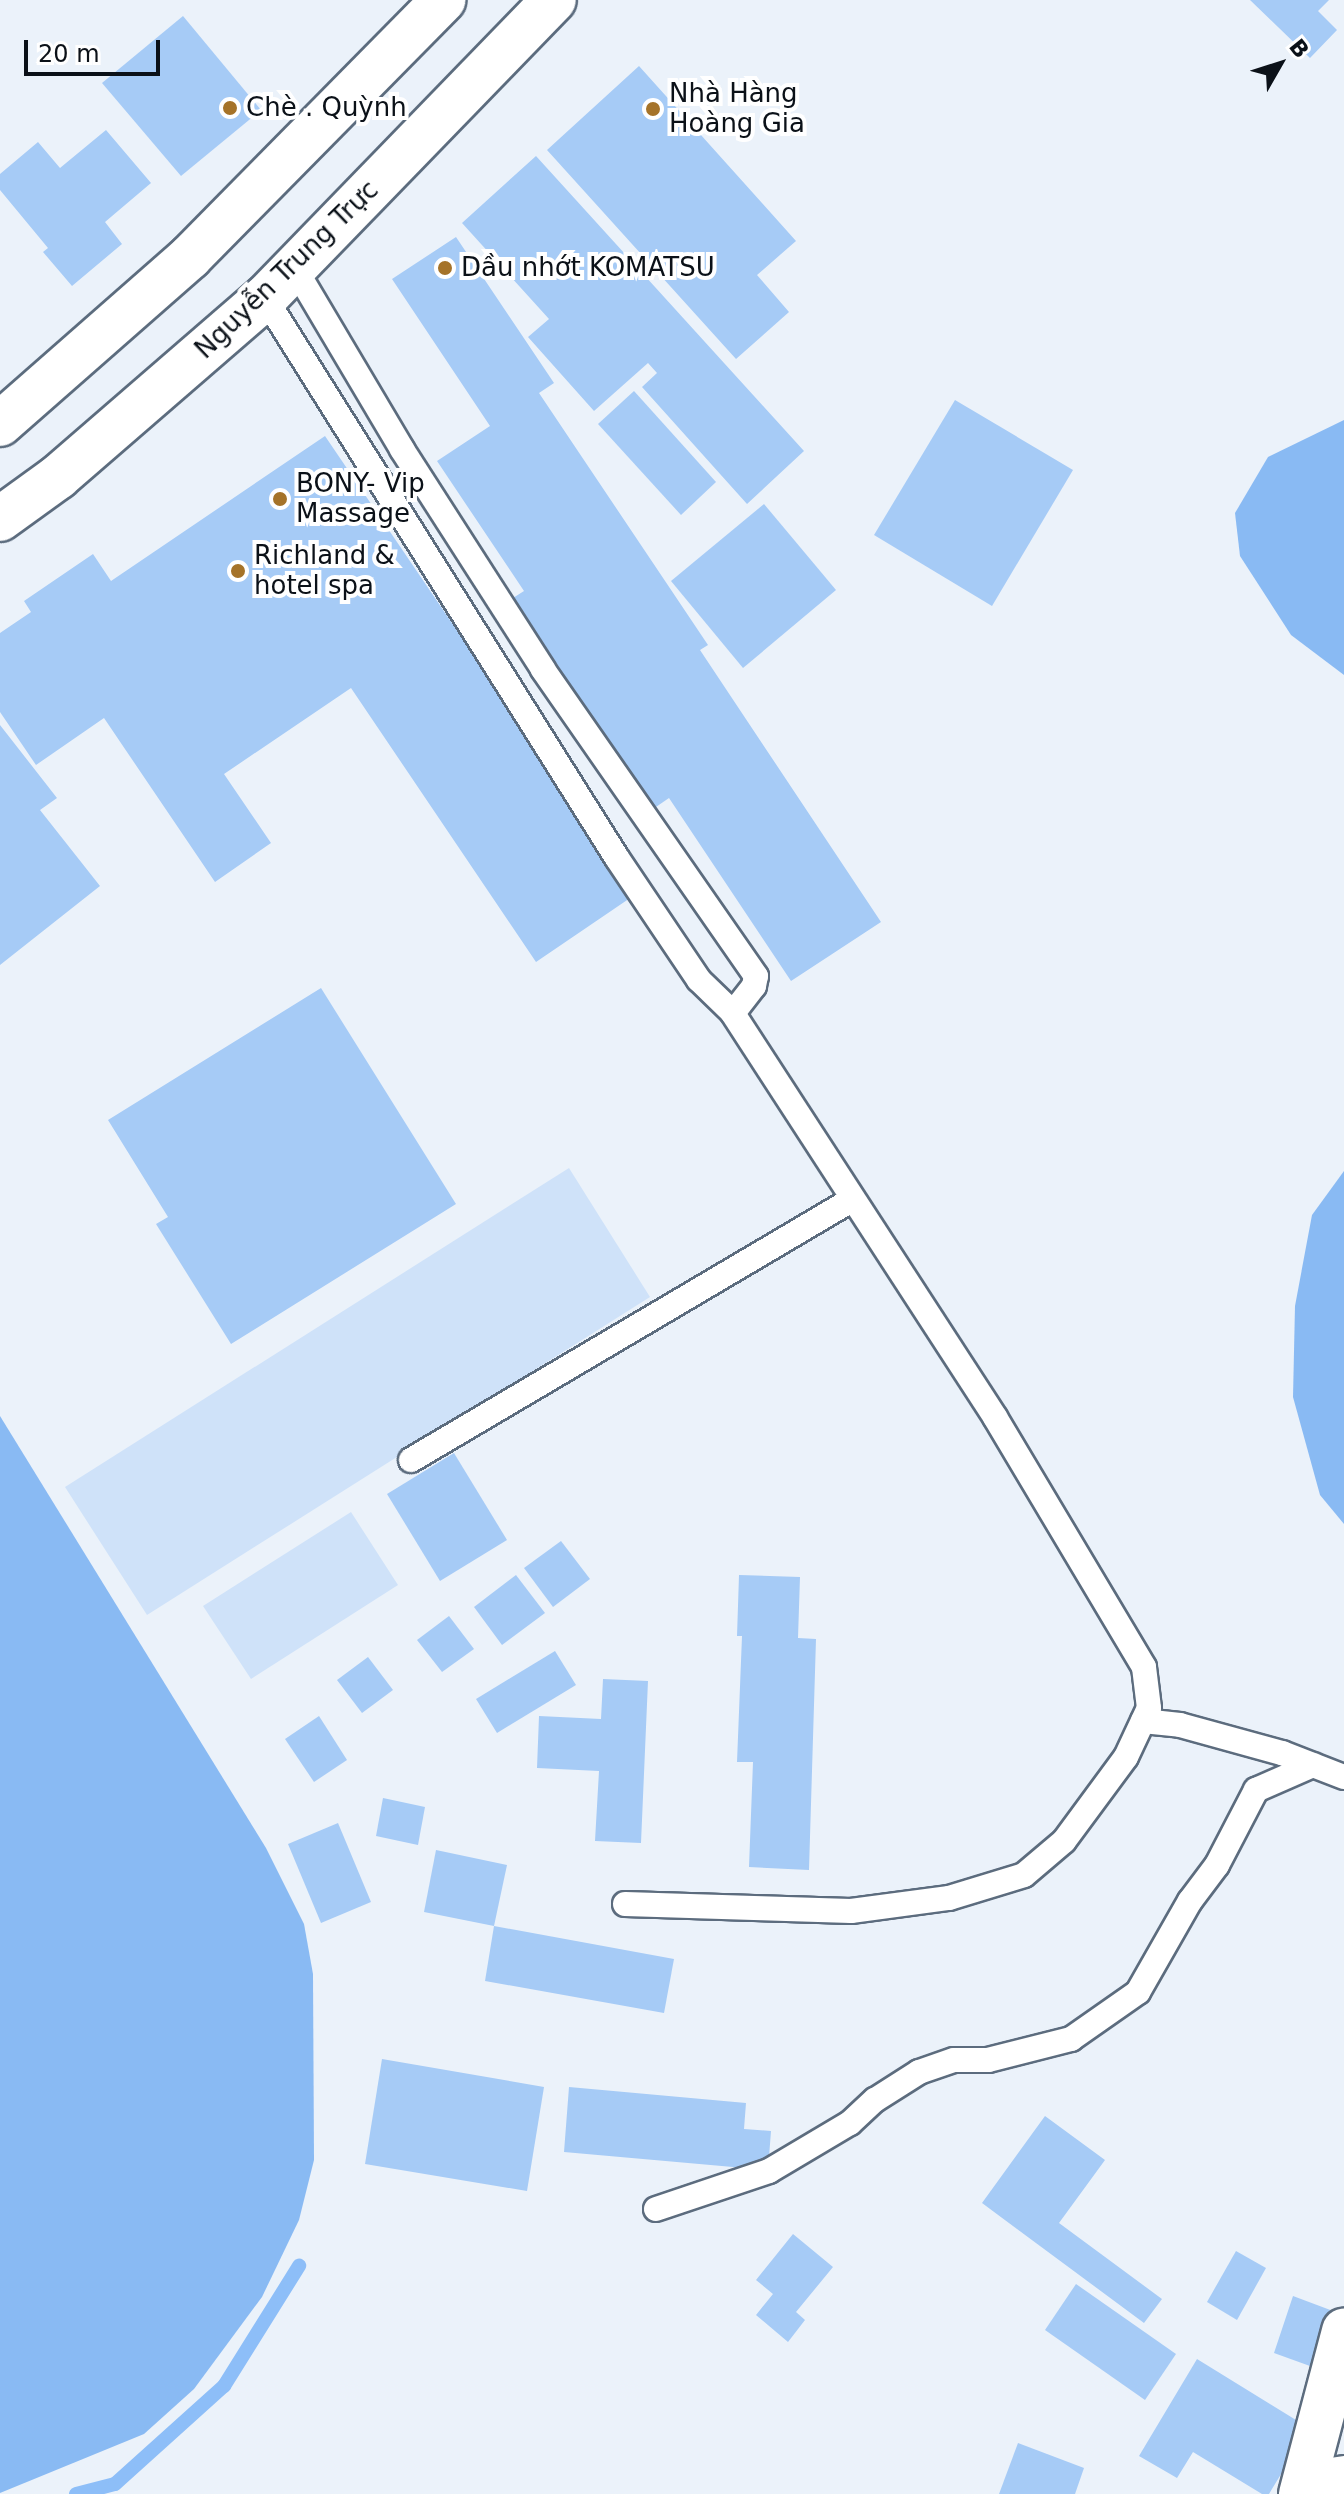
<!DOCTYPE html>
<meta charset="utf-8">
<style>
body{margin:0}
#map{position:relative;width:1344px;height:2494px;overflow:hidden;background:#ebf2fa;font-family:"DejaVu Sans",sans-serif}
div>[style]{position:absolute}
.green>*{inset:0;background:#cfe2f9}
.forest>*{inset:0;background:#89baf3}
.stream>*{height:14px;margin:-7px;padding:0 7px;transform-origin:7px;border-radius:7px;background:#8dbef8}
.building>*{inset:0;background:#a6cbf6}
.roads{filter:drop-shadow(2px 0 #5c6c7e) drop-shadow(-2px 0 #5c6c7e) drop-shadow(0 2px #5c6c7e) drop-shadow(0 -2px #5c6c7e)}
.service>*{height:24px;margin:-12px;padding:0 12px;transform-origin:12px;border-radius:12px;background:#fff}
.minor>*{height:44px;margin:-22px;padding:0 22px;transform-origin:22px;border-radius:22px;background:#fff}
.primary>*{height:44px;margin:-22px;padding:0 22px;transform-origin:22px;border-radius:22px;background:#fff}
.dots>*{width:22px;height:22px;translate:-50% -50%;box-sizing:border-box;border:4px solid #fff;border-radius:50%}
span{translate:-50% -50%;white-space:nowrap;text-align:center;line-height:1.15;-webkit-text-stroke:8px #fff;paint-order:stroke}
.poi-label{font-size:26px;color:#0b1118}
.left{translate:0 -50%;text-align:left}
.street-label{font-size:26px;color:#0b1118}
.north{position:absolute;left:1240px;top:24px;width:80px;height:80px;-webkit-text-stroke:6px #fff;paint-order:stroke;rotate:51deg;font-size:22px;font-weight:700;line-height:32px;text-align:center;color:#0b1118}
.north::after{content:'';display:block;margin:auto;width:28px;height:36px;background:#0b1118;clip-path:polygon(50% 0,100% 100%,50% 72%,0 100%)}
.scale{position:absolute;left:24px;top:40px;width:136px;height:36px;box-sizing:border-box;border:4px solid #0b1118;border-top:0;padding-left:10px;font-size:24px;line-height:28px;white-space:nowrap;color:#0b1118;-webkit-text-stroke:6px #fff;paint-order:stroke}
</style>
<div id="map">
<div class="green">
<div style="clip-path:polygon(569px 1168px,650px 1297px,147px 1615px,65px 1487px)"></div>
<div style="clip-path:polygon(351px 1512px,398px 1585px,251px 1679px,203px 1606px)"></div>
</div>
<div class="forest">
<div style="clip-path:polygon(1344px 420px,1344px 675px,1291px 635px,1240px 556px,1235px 513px,1268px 457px)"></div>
<div style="clip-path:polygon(1344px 1171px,1344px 1524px,1320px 1495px,1293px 1397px,1295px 1306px,1312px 1215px)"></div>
<div style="clip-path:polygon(0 1416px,266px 1848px,304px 1924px,313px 1974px,314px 2160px,299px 2220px,262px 2297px,194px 2389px,144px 2434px,0 2493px)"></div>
</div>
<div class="stream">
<div style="left:76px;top:2494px;width:40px;rotate:-14.4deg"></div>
<div style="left:115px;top:2484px;width:147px;rotate:-42deg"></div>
<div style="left:224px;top:2386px;width:142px;rotate:-58deg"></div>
</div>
<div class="building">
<div style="clip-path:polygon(1250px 0,1329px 0,1318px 11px,1337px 30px,1310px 58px)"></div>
<div style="clip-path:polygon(183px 16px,261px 110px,181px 176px,102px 83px)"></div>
<div style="clip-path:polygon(639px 66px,796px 241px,757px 275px,789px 312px,736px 359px,547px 150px)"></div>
<div style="clip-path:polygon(106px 130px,151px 183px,105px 222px,122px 244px,72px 286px,43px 252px,48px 248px,0 190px,0 174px,38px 142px,60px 168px)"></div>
<div style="clip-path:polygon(536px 156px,804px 451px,747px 504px,642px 387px,657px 373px,648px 363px,594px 411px,528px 337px,549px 319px,462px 223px)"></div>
<div style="clip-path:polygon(456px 237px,554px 383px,539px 393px,708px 645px,700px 650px,881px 922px,791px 981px,669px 798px,653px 809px,513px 598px,524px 591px,437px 461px,490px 426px,392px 279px)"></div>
<div style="clip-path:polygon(634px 391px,716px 482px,681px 515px,598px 424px)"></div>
<div style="clip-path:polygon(955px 400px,1073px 470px,992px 606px,874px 535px)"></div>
<div style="clip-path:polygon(325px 436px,636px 894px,536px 962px,351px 688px,224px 774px,271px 843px,215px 882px,104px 718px,36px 765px,0 712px,0 633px,31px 612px,24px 601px,93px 554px,111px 581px)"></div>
<div style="clip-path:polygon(764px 504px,836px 590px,743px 668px,671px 581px)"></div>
<div style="clip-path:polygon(0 725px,57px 798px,40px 810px,100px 886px,0 965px)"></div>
<div style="clip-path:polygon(321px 988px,456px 1204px,231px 1344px,156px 1224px,168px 1217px,108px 1120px)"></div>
<div style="clip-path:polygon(454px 1453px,507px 1540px,440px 1581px,387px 1494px)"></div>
<div style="clip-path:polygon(561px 1541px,590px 1579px,553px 1607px,524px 1568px)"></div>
<div style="clip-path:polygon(516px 1575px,545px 1613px,502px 1645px,474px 1607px)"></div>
<div style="clip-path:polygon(739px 1575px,800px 1577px,798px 1638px,816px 1639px,809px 1870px,749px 1867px,753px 1762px,737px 1762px,742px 1636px,737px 1636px)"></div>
<div style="clip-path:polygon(449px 1616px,474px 1649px,442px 1672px,417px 1640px)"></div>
<div style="clip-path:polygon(555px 1651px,576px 1685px,497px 1733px,476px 1699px)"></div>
<div style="clip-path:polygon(368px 1657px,393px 1690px,362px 1713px,337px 1680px)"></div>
<div style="clip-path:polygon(603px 1679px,648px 1681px,641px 1843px,595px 1841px,599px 1771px,537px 1768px,539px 1716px,601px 1719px)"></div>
<div style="clip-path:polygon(319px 1716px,347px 1760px,314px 1782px,285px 1739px)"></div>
<div style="clip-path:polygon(383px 1798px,425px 1807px,418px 1845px,376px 1836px)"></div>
<div style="clip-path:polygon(338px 1823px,371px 1902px,321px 1923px,288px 1844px)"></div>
<div style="clip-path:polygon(436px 1850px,507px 1865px,494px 1926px,424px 1912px)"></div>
<div style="clip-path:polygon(494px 1926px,674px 1959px,664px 2013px,485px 1981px)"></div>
<div style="clip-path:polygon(382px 2059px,544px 2087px,527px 2191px,365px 2164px)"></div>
<div style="clip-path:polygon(569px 2087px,746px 2103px,744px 2129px,771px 2131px,768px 2170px,564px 2152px)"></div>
<div style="clip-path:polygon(1045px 2116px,1105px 2160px,1059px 2223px,1162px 2299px,1144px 2323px,982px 2203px)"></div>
<div style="clip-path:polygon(793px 2234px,833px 2267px,796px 2312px,805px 2320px,788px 2342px,756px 2315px,773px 2294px,756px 2280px)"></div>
<div style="clip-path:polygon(1236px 2251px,1266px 2268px,1237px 2320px,1207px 2302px)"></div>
<div style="clip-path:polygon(1076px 2284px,1176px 2354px,1145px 2400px,1045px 2330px)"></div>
<div style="clip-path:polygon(1293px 2296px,1341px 2314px,1321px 2370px,1274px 2353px)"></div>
<div style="clip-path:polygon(1197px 2359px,1309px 2428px,1269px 2494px,1262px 2494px,1193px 2452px,1177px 2478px,1139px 2456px)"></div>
<div style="clip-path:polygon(1018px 2443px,1084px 2468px,1075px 2494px,999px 2494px)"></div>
</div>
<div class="roads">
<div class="service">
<div style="left:265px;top:298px;width:661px;rotate:57.85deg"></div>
<div style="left:617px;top:858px;width:147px;rotate:56.1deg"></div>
<div style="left:699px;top:980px;width:47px;rotate:44.1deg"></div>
<div style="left:733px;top:1013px;width:34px;rotate:-52deg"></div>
<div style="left:754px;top:986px;width:10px;rotate:-79deg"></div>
<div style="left:756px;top:976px;width:374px;rotate:-124.8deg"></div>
<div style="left:543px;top:669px;width:261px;rotate:-122.7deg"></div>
<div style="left:402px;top:449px;width:209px;rotate:-120.7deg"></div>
<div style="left:411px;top:1460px;width:513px;rotate:-30.56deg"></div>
<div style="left:1143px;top:1721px;width:37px;rotate:6deg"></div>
<div style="left:1180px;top:1725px;width:106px;rotate:15.4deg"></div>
<div style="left:1282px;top:1753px;width:66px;rotate:21.2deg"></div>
<div style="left:625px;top:1904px;width:226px;rotate:1.8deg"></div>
<div style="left:851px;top:1911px;width:99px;rotate:-7.6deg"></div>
<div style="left:949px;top:1898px;width:78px;rotate:-17deg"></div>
<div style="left:1024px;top:1875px;width:52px;rotate:-40.4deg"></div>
<div style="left:1064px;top:1841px;width:104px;rotate:-53.6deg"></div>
<div style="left:1126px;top:1757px;width:54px;rotate:-64.9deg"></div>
<div style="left:1149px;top:1708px;width:41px;rotate:-97deg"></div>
<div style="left:1144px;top:1667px;width:291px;rotate:-120.8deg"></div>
<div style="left:995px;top:1417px;width:482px;rotate:-123deg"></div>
<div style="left:656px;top:2209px;width:119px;rotate:-18.6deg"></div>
<div style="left:769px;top:2171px;width:94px;rotate:-30.7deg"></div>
<div style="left:850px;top:2123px;width:34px;rotate:-43deg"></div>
<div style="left:875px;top:2100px;width:52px;rotate:-32.5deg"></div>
<div style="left:919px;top:2072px;width:37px;rotate:-19deg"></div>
<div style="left:954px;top:2060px;width:34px"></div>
<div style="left:988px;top:2060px;width:86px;rotate:-14.2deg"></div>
<div style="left:1071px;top:2039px;width:82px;rotate:-35deg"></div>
<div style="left:1138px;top:1992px;width:105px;rotate:-60.3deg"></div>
<div style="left:1190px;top:1901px;width:45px;rotate:-53.1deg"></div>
<div style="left:1217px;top:1865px;width:85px;rotate:-62.5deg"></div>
<div style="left:1256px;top:1790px;width:62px;rotate:-23.7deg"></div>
</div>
<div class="minor">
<div style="left:1301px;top:2494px;width:169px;rotate:-75.2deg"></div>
<div style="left:1307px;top:2494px;width:29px;rotate:-29deg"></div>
<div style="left:1332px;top:2480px;width:12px;rotate:-9deg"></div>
</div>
<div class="primary">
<div style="left:0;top:424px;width:253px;rotate:-41.3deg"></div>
<div style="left:190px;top:257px;width:361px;rotate:-45.4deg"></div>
<div style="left:0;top:519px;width:72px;rotate:-35.9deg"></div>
<div style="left:58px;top:477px;width:274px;rotate:-40.9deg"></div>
<div style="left:265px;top:298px;width:415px;rotate:-45.9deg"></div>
</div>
</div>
<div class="dots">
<div style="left:230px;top:108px;background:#a57329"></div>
<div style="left:653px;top:109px;background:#a57329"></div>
<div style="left:445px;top:268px;background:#a57329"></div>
<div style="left:280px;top:499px;background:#a57329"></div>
<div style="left:238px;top:571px;background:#a57329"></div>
</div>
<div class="poi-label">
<span class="left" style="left:669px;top:109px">Nhà Hàng<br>Hoàng Gia</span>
<span class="left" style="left:246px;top:108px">Chè . Quỳnh</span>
<span class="left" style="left:461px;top:268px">Dầu nhớt KOMATSU</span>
<span class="left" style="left:296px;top:499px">BONY- Vip<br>Massage</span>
<span class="left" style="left:254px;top:571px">Richland &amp;<br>hotel spa</span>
</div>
<div class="street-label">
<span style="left:287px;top:270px;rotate:-44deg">Nguyễn Trung Trực</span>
</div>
<div class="north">B</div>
<div class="scale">20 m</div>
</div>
